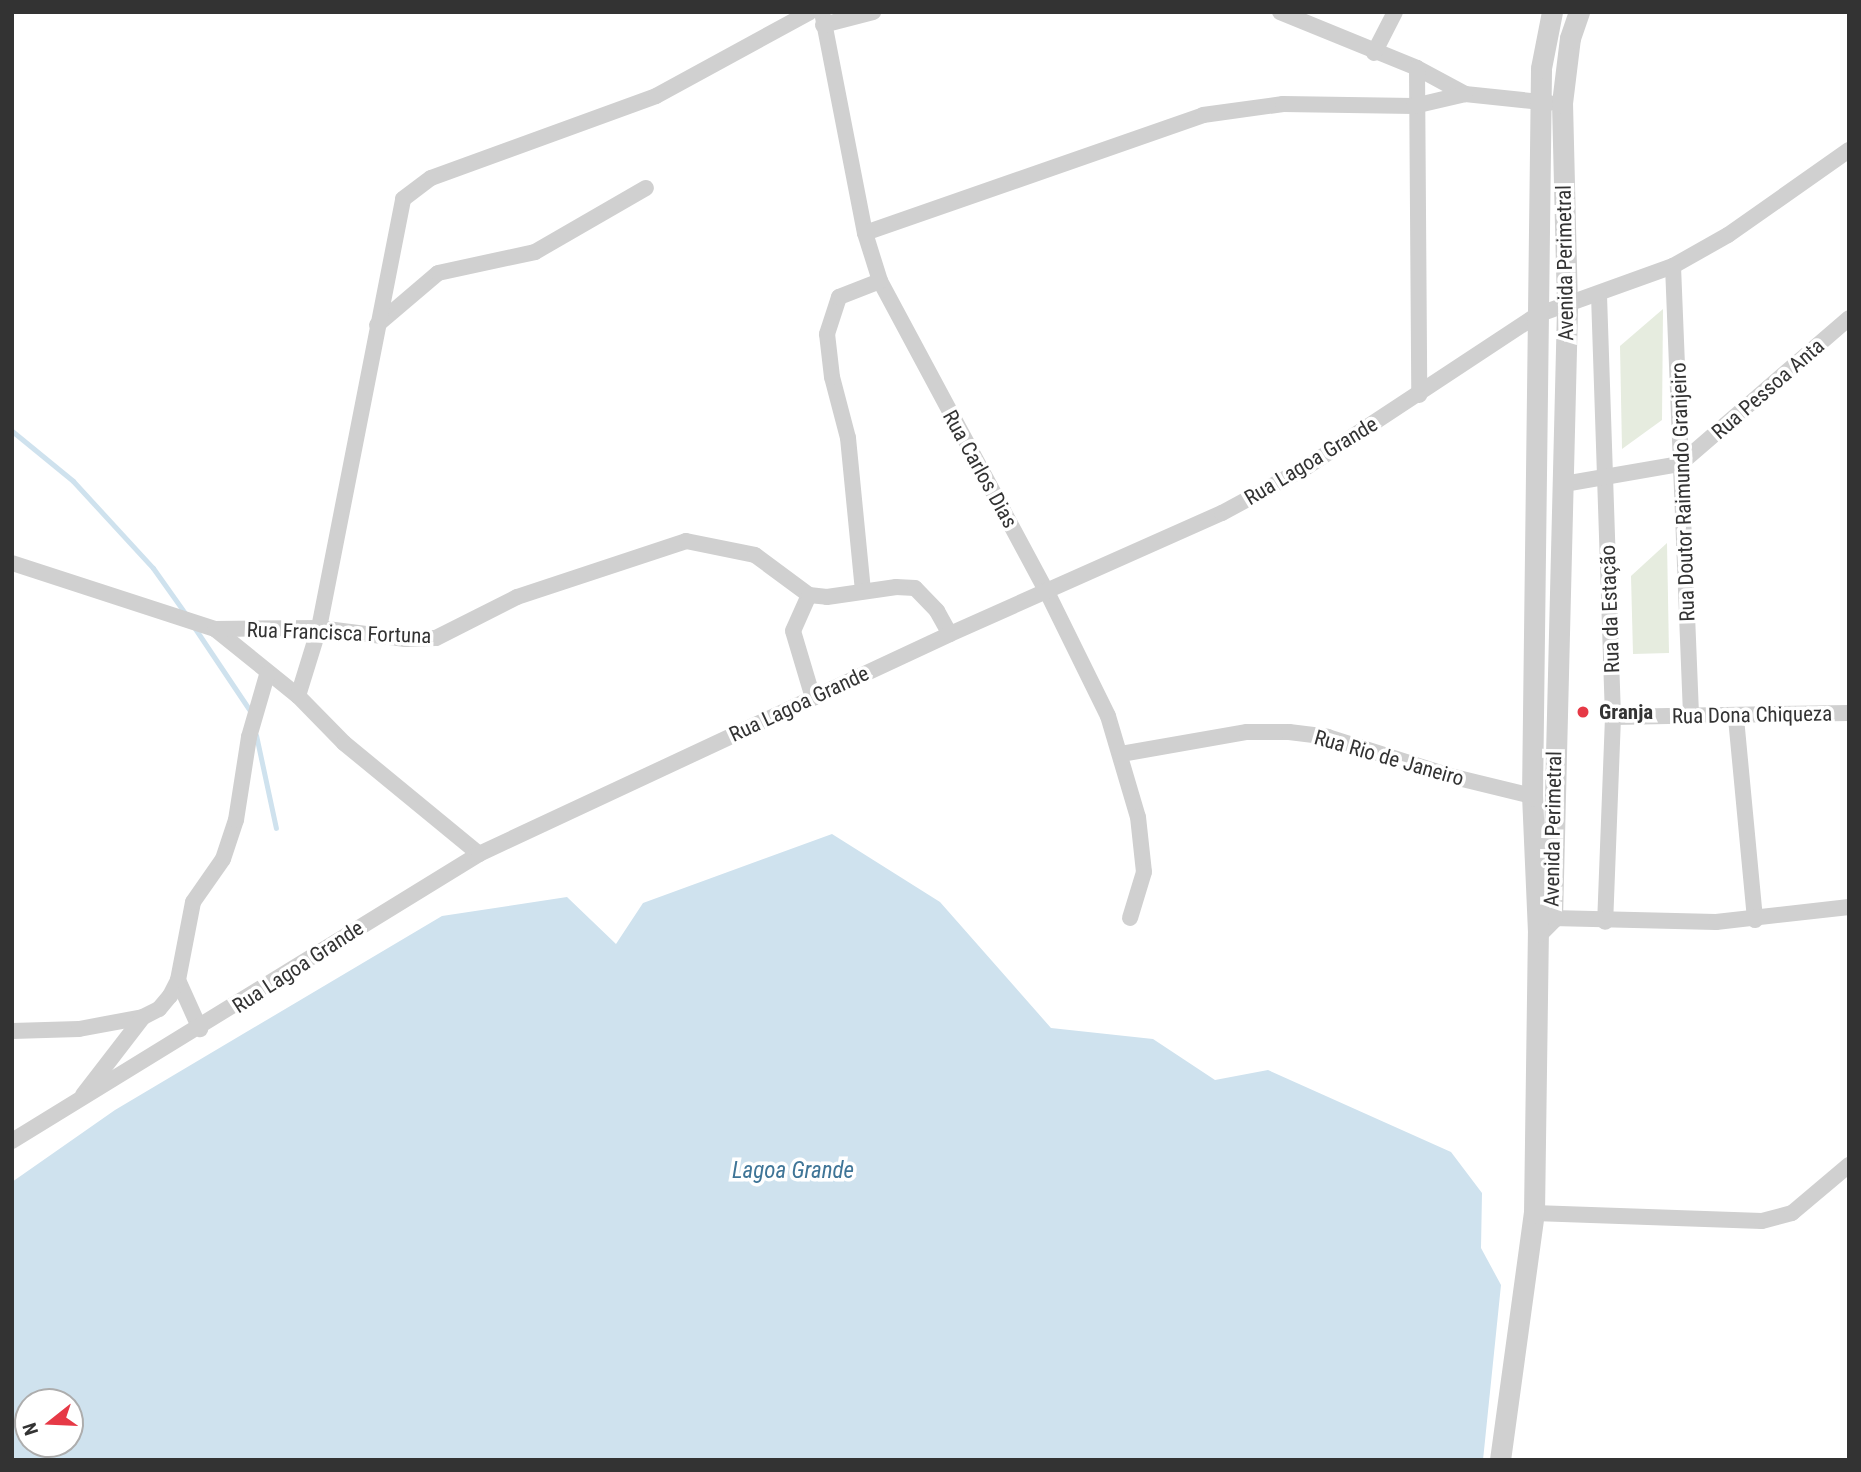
<!DOCTYPE html>
<meta charset="utf-8">
<style>
body{margin:0}
#map{position:relative;width:1861px;height:1472px;overflow:hidden;background:#fff;font-family:"Roboto Condensed",sans-serif}
div>[style]{position:absolute}
.green>*{inset:0;background:#e6ecdf}
.water>*{inset:0;background:#cfe2ee}
.stream>*{height:5px;margin:-2.5px;padding:0 2.5px;transform-origin:2.5px;border-radius:2.5px;background:#cfe2ee}
.minor>*{height:16px;margin:-8px;padding:0 8px;transform-origin:8px;border-radius:8px;background:#d0d0d0}
.tertiary>*{height:21px;margin:-10.5px;padding:0 10.5px;transform-origin:10.5px;border-radius:10.5px;background:#d0d0d0}
.dots>*{width:19px;height:19px;translate:-50% -50%;box-sizing:border-box;border:4px solid #fff;border-radius:50%}
span{translate:-50% -50%;white-space:nowrap;text-align:center;line-height:1.15;-webkit-text-stroke:7px #fff;paint-order:stroke}
.street-label{font-size:21px;color:#333}
.poi-label{font-size:21px;color:#333;font-weight:700}
.left{translate:0 -50%;text-align:left}
.water-label{font-size:23px;color:#3f7597;font-style:italic}
.frame{position:absolute;inset:0;border:14px solid #333;pointer-events:none}
.north{position:absolute;left:14px;top:1388px;width:70px;height:70px;box-sizing:border-box;background:#fff;border:2px solid #adadad;border-radius:50%;rotate:252deg;font-size:19px;font-weight:700;line-height:28px;text-align:center;color:#333}
.north::after{content:'';display:block;margin:auto;width:24px;height:32px;background:#e63946;clip-path:polygon(50% 0,100% 100%,50% 72%,0 100%)}
</style>
<div id="map">
<div class="green">
<div style="clip-path:polygon(1663px 309px,1662px 420px,1622px 449px,1620px 346px)"></div>
<div style="clip-path:polygon(1667px 543px,1669px 653px,1633px 654px,1631px 576px)"></div>
</div>
<div class="water">
<div style="clip-path:polygon(evenodd,832px 834px,940px 902px,1051px 1028px,1153px 1039px,1215px 1080px,1268px 1070px,1451px 1152px,1482px 1193px,1481px 1248px,1501px 1285px,1483px 1460px,12px 1460px,12px 1182px,115px 1110px,442px 916px,567px 897px,616px 944px,643px 903px,832px 834px,28px 1402px,70px 1402px,70px 1444px,28px 1444px,28px 1402px)"></div>
</div>
<div class="stream">
<div style="left:12px;top:431px;width:79px;rotate:39.3deg"></div>
<div style="left:73px;top:481px;width:118px;rotate:47.4deg"></div>
<div style="left:153px;top:568px;width:59px;rotate:54.7deg"></div>
<div style="left:194px;top:627px;width:102px;rotate:56.2deg"></div>
<div style="left:256px;top:735px;width:95px;rotate:77.9deg"></div>
</div>
<div class="minor">
<div style="left:822px;top:12px;width:225px;rotate:79deg"></div>
<div style="left:865px;top:233px;width:50px;rotate:72.6deg"></div>
<div style="left:880px;top:281px;width:351px;rotate:61.8deg"></div>
<div style="left:1046px;top:590px;width:140px;rotate:63.8deg"></div>
<div style="left:1108px;top:716px;width:105px;rotate:73.5deg"></div>
<div style="left:1138px;top:817px;width:55px;rotate:83.8deg"></div>
<div style="left:1144px;top:872px;width:48px;rotate:106.9deg"></div>
<div style="left:1280px;top:12px;width:148px;rotate:22.2deg"></div>
<div style="left:1417px;top:68px;width:55px;rotate:28.4deg"></div>
<div style="left:1465px;top:94px;width:85px;rotate:6deg"></div>
<div style="left:823px;top:25px;width:52px;rotate:-14.6deg"></div>
<div style="left:1374px;top:53px;width:46px;rotate:-62.9deg"></div>
<div style="left:1417px;top:68px;width:327px;rotate:89.6deg"></div>
<div style="left:865px;top:233px;width:358px;rotate:-19.2deg"></div>
<div style="left:1203px;top:115px;width:81px;rotate:-7.8deg"></div>
<div style="left:1283px;top:104px;width:131px;rotate:0.9deg"></div>
<div style="left:1414px;top:106px;width:52px;rotate:-13.2deg"></div>
<div style="left:1673px;top:266px;width:452px;rotate:87.7deg"></div>
<div style="left:1599px;top:295px;width:422px;rotate:88.1deg"></div>
<div style="left:1613px;top:717px;width:205px;rotate:92.2deg"></div>
<div style="left:377px;top:325px;width:80px;rotate:-40.4deg"></div>
<div style="left:438px;top:273px;width:99px;rotate:-12.2deg"></div>
<div style="left:535px;top:252px;width:128px;rotate:-30deg"></div>
<div style="left:1564px;top:484px;width:118px;rotate:-9.8deg"></div>
<div style="left:1680px;top:464px;width:223px;rotate:-40.8deg"></div>
<div style="left:12px;top:563px;width:213px;rotate:18deg"></div>
<div style="left:215px;top:629px;width:107px;rotate:38.9deg"></div>
<div style="left:298px;top:696px;width:66px;rotate:45.6deg"></div>
<div style="left:344px;top:743px;width:175px;rotate:39.4deg"></div>
<div style="left:863px;top:591px;width:154px;rotate:-95.6deg"></div>
<div style="left:848px;top:438px;width:63px;rotate:-104.7deg"></div>
<div style="left:832px;top:377px;width:43px;rotate:-96.6deg"></div>
<div style="left:827px;top:334px;width:39px;rotate:-72deg"></div>
<div style="left:839px;top:297px;width:44px;rotate:-21.3deg"></div>
<div style="left:809px;top:595px;width:39px;rotate:114deg"></div>
<div style="left:793px;top:631px;width:70px;rotate:73.4deg"></div>
<div style="left:215px;top:629px;width:104px;rotate:-0.6deg"></div>
<div style="left:319px;top:628px;width:87px;rotate:7.3deg"></div>
<div style="left:405px;top:639px;width:31px;rotate:-2deg"></div>
<div style="left:436px;top:638px;width:91px;rotate:-26.8deg"></div>
<div style="left:517px;top:597px;width:178px;rotate:-18.3deg"></div>
<div style="left:686px;top:541px;width:70px;rotate:11.5deg"></div>
<div style="left:755px;top:555px;width:67px;rotate:36.5deg"></div>
<div style="left:809px;top:595px;width:18px;rotate:6deg"></div>
<div style="left:827px;top:597px;width:70px;rotate:-8.2deg"></div>
<div style="left:896px;top:587px;width:19px;rotate:3deg"></div>
<div style="left:915px;top:588px;width:32px;rotate:46deg"></div>
<div style="left:937px;top:611px;width:26px;rotate:61deg"></div>
<div style="left:298px;top:696px;width:71px;rotate:-72.8deg"></div>
<div style="left:319px;top:628px;width:437px;rotate:-78.9deg"></div>
<div style="left:403px;top:199px;width:35px;rotate:-37deg"></div>
<div style="left:431px;top:178px;width:239px;rotate:-20deg"></div>
<div style="left:656px;top:96px;width:175px;rotate:-28.6deg"></div>
<div style="left:1613px;top:717px;width:236px;rotate:-1deg"></div>
<div style="left:1736px;top:718px;width:203px;rotate:84.6deg"></div>
<div style="left:1121px;top:754px;width:128px;rotate:-9.9deg"></div>
<div style="left:1247px;top:732px;width:42px"></div>
<div style="left:1289px;top:732px;width:39px;rotate:7deg"></div>
<div style="left:1328px;top:737px;width:128px;rotate:17.7deg"></div>
<div style="left:1450px;top:776px;width:84px;rotate:13.7deg"></div>
<div style="left:1552px;top:918px;width:164px;rotate:1.4deg"></div>
<div style="left:1716px;top:922px;width:134px;rotate:-6.4deg"></div>
<div style="left:178px;top:980px;width:54px;rotate:65.8deg"></div>
<div style="left:12px;top:1031px;width:67px;rotate:-1.7deg"></div>
<div style="left:79px;top:1029px;width:65px;rotate:-10.6deg"></div>
<div style="left:143px;top:1017px;width:18px;rotate:-27deg"></div>
<div style="left:159px;top:1009px;width:17px;rotate:-50deg"></div>
<div style="left:170px;top:996px;width:18px;rotate:-63deg"></div>
<div style="left:178px;top:980px;width:79px;rotate:-79.1deg"></div>
<div style="left:193px;top:902px;width:52px;rotate:-55.1deg"></div>
<div style="left:223px;top:859px;width:41px;rotate:-71.6deg"></div>
<div style="left:236px;top:820px;width:84px;rotate:-81.1deg"></div>
<div style="left:249px;top:737px;width:65px;rotate:-73.8deg"></div>
<div style="left:83px;top:1095px;width:98px;rotate:-52.4deg"></div>
<div style="left:12px;top:1141px;width:548px;rotate:-31.57deg"></div>
<div style="left:479px;top:854px;width:520px;rotate:-25.04deg"></div>
<div style="left:950px;top:634px;width:298px;rotate:-24deg"></div>
<div style="left:1222px;top:513px;width:94px;rotate:-28.5deg"></div>
<div style="left:1305px;top:468px;width:278px;rotate:-33.4deg"></div>
<div style="left:1537px;top:315px;width:145px;rotate:-19.8deg"></div>
<div style="left:1673px;top:266px;width:63px;rotate:-29.4deg"></div>
<div style="left:1728px;top:235px;width:148px;rotate:-35.1deg"></div>
<div style="left:1534px;top:1213px;width:228px;rotate:2deg"></div>
<div style="left:1762px;top:1221px;width:31px;rotate:-15deg"></div>
<div style="left:1792px;top:1213px;width:75px;rotate:-40.1deg"></div>
</div>
<div class="tertiary">
<div style="left:1538px;top:932px;width:20px;rotate:-45deg"></div>
<div style="left:1552px;top:918px;width:611px;rotate:-88.59deg"></div>
<div style="left:1567px;top:307px;width:204px;rotate:-91.4deg"></div>
<div style="left:1562px;top:103px;width:65px;rotate:-83deg"></div>
<div style="left:1570px;top:38px;width:28px;rotate:-71deg"></div>
<div style="left:1500px;top:1460px;width:249px;rotate:-82.2deg"></div>
<div style="left:1534px;top:1213px;width:281px;rotate:-89.2deg"></div>
<div style="left:1538px;top:932px;width:136px;rotate:-92.5deg"></div>
<div style="left:1532px;top:796px;width:728px;rotate:-89.29deg"></div>
<div style="left:1541px;top:68px;width:57px;rotate:-78.9deg"></div>
</div>
<div class="dots">
<div style="left:1583px;top:712px;background:#e63946"></div>
</div>
<div class="street-label">
<span style="left:1565px;top:263px;rotate:-91deg">Avenida Perimetral</span>
<span style="left:1768px;top:389px;rotate:-41deg">Rua Pessoa Anta</span>
<span style="left:1311px;top:461px;rotate:-31deg">Rua Lagoa Grande</span>
<span style="left:980px;top:469px;rotate:61deg">Rua Carlos Dias</span>
<span style="left:1683px;top:492px;rotate:-92deg">Rua Doutor Raimundo Granjeiro</span>
<span style="left:1610px;top:609px;rotate:-92deg">Rua da Estação</span>
<span style="left:339px;top:633px;rotate:2deg">Rua Francisca Fortuna</span>
<span style="left:799px;top:704px;rotate:-25deg">Rua Lagoa Grande</span>
<span style="left:1752px;top:715px;rotate:-1deg">Rua Dona Chiqueza</span>
<span style="left:1389px;top:758px;rotate:16deg">Rua Rio de Janeiro</span>
<span style="left:1553px;top:829px;rotate:-89deg">Avenida Perimetral</span>
<span style="left:298px;top:967px;rotate:-33deg">Rua Lagoa Grande</span>
</div>
<div class="poi-label">
<span class="left" style="left:1599px;top:712px">Granja</span>
</div>
<div class="water-label">
<span style="left:793px;top:1171px">Lagoa Grande</span>
</div>
<div class="frame"></div>
<div class="north">N</div>
</div>
